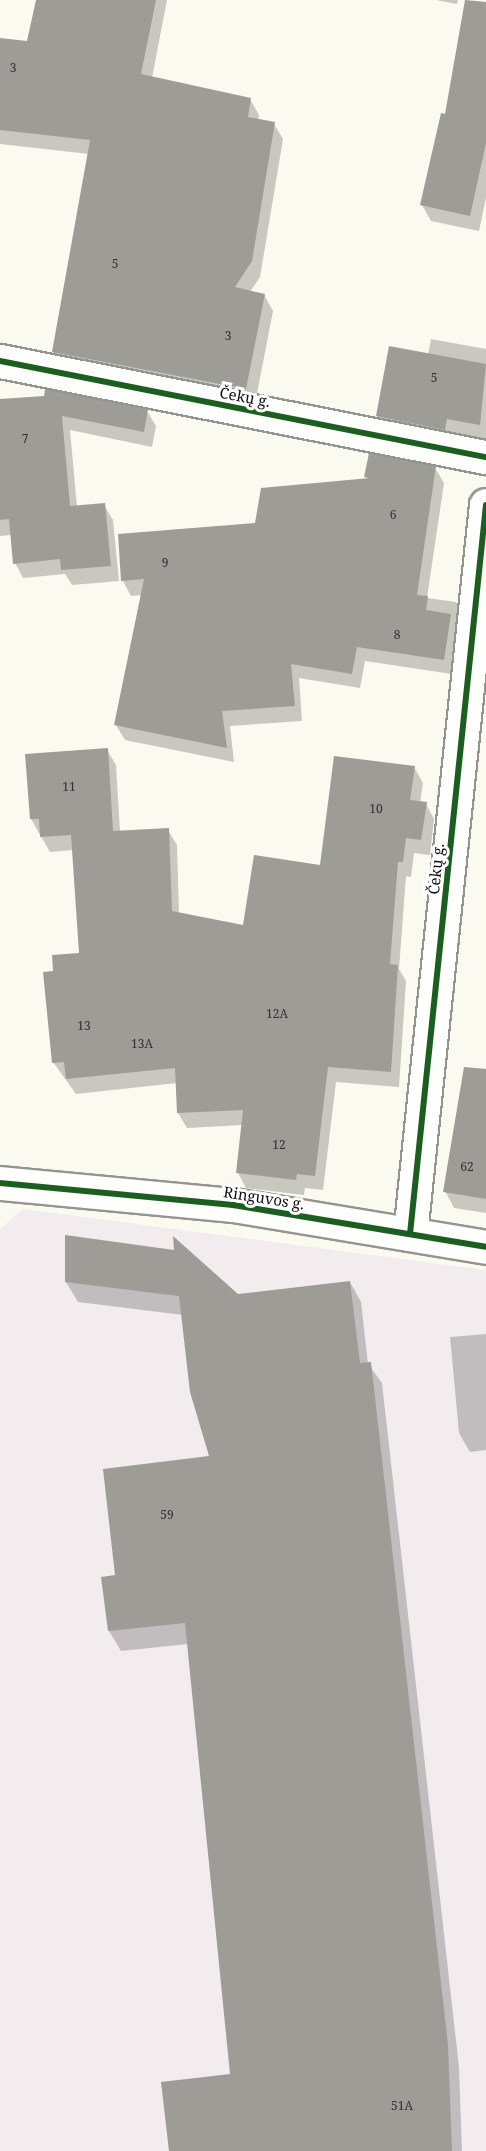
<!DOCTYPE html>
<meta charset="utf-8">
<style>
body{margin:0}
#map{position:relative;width:486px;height:2151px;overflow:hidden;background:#fafaf1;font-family:"Noto Serif",serif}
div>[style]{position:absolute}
.industrial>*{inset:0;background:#f2ecee}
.shadow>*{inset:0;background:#0003}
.building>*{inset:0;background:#9d9c97}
.roads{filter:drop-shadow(2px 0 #949490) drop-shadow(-2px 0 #949490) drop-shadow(0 2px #949490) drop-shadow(0 -2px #949490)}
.street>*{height:33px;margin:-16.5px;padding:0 16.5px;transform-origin:16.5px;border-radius:16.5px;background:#fefefd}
.cycleway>*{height:6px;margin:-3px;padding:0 3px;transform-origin:3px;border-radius:3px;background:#1b5e20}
span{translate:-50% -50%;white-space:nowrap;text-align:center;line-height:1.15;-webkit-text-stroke:6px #fff;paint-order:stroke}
.number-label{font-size:12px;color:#313130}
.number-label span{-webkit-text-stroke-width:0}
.street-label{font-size:15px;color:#0d0d0d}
</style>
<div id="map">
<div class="industrial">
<div style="clip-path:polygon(23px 1209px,486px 1270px,486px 2151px,0 2151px,0 1229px)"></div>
</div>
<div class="shadow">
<div style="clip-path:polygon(38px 0,167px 0,152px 78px,250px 99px,259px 115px,258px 121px,274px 124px,283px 139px,260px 277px,250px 292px,264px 295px,273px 311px,255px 404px,62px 367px,53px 352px,89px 154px,0 144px,0 39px,28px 43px)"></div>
<div style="clip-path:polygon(436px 0,458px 0,457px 4px)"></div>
<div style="clip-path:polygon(486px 30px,486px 198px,479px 231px,431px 221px,422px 205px,446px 115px)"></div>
<div style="clip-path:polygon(431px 339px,486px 349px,486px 440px,387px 432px,377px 416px,428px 355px)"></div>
<div style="clip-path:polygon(0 401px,147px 411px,156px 426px,152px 447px,70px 430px,77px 507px,104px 505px,113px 520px,119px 581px,72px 585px,65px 574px,23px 578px,15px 563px,12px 535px,0 536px)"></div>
<div style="clip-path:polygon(435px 468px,444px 483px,427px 598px,456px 602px,465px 618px,452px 674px,365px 661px,360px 688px,299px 678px,302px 721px,230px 726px,234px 762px,125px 740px,116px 725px,142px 595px,131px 596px,123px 581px,368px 480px,366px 477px)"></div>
<div style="clip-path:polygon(107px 750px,116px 765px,120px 832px,168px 830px,177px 845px,179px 914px,244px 927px,322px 867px,414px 767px,423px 783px,420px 803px,426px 804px,434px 819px,430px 855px,414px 853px,411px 877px,406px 876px,399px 969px,406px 981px,399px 1087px,336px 1082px,323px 1190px,305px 1188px,304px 1195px,246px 1188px,238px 1173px,243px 1125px,187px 1128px,178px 1113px,177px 1083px,76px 1094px,53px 1062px,55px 972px,80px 954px,73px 850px,50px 852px,31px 819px,27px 755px)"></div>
<div style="clip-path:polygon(486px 1143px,486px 1213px,454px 1208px,445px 1191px)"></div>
<div style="clip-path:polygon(66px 1282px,237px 1295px,350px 1282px,361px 1302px,368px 1364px,382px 1383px,459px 2067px,462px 2151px,170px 2151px,232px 2075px,188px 1644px,121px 1651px,109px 1631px,103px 1578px,116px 1576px,211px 1457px,183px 1315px,78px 1302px)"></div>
<div style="clip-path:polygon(486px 1334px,486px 1450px,470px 1452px,459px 1433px,450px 1337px)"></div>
</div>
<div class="building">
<div style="clip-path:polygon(36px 0,156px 0,141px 74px,251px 98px,248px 117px,275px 122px,252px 261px,235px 287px,265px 294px,246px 389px,52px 352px,90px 140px,0 130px,0 38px,27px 41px)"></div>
<div style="clip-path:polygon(465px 0,486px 2px,486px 143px,470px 216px,420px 205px,441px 113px,445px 114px)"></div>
<div style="clip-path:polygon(389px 346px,486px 364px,480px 425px,447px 419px,445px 430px,376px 416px)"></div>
<div style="clip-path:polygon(45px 389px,148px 409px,144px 432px,62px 416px,70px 506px,105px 503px,111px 566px,61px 570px,60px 559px,13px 564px,9px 519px,0 520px,0 399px,44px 396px)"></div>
<div style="clip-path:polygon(369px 453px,436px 466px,417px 595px,428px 596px,426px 610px,451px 614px,444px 660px,357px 647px,352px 674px,291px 664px,295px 706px,222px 711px,227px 748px,114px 725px,144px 579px,121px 581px,118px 534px,255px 523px,261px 488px,370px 478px,364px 477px)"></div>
<div style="clip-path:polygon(108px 748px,113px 831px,169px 828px,172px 911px,243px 925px,254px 855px,320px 865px,334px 756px,415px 766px,410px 800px,427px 802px,421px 840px,406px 838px,403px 862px,398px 862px,390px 964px,398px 965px,391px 1072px,328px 1067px,315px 1176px,297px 1174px,296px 1180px,236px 1173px,243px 1110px,177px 1113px,175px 1068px,66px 1079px,64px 1062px,52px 1063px,43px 972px,53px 971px,52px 955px,79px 953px,71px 835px,40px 837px,39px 819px,30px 819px,25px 754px)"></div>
<div style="clip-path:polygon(464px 1067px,486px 1069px,486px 1199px,443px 1192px)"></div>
<div style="clip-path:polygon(65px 1235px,174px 1250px,173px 1236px,238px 1294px,350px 1281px,360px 1363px,371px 1362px,448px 2045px,452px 2151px,169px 2151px,161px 2082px,230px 2074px,185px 1623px,108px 1631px,101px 1577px,115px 1575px,103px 1469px,209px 1456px,190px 1392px,179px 1296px,65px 1282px)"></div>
</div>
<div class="roads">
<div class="street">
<div style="left:0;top:361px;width:495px;rotate:11.2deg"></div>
<div style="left:0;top:1183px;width:234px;rotate:5.4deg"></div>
<div style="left:233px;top:1205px;width:256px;rotate:9.4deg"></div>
<div style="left:410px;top:1234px;width:733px;rotate:-84.05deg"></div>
</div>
</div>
<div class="cycleway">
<div style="left:0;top:361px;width:495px;rotate:11.2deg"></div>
<div style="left:0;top:1183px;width:234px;rotate:5.4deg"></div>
<div style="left:233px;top:1205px;width:256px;rotate:9.4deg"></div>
<div style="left:410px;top:1234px;width:733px;rotate:-84.05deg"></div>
</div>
<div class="number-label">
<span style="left:13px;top:68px">3</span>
<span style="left:115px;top:264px">5</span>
<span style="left:228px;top:336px">3</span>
<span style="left:434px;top:378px">5</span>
<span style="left:25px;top:439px">7</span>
<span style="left:393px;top:515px">6</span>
<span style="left:165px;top:563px">9</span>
<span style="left:397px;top:635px">8</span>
<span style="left:69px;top:787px">11</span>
<span style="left:376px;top:809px">10</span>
<span style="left:277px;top:1014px">12A</span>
<span style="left:84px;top:1026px">13</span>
<span style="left:142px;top:1044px">13A</span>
<span style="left:279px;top:1145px">12</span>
<span style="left:467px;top:1167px">62</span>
<span style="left:167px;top:1515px">59</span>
<span style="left:402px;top:2106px">51A</span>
</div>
<div class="street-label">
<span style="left:245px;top:397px;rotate:11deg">Čekų g.</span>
<span style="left:436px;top:869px;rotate:-84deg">Čekų g.</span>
<span style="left:264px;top:1198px;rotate:9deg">Ringuvos g.</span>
</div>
</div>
